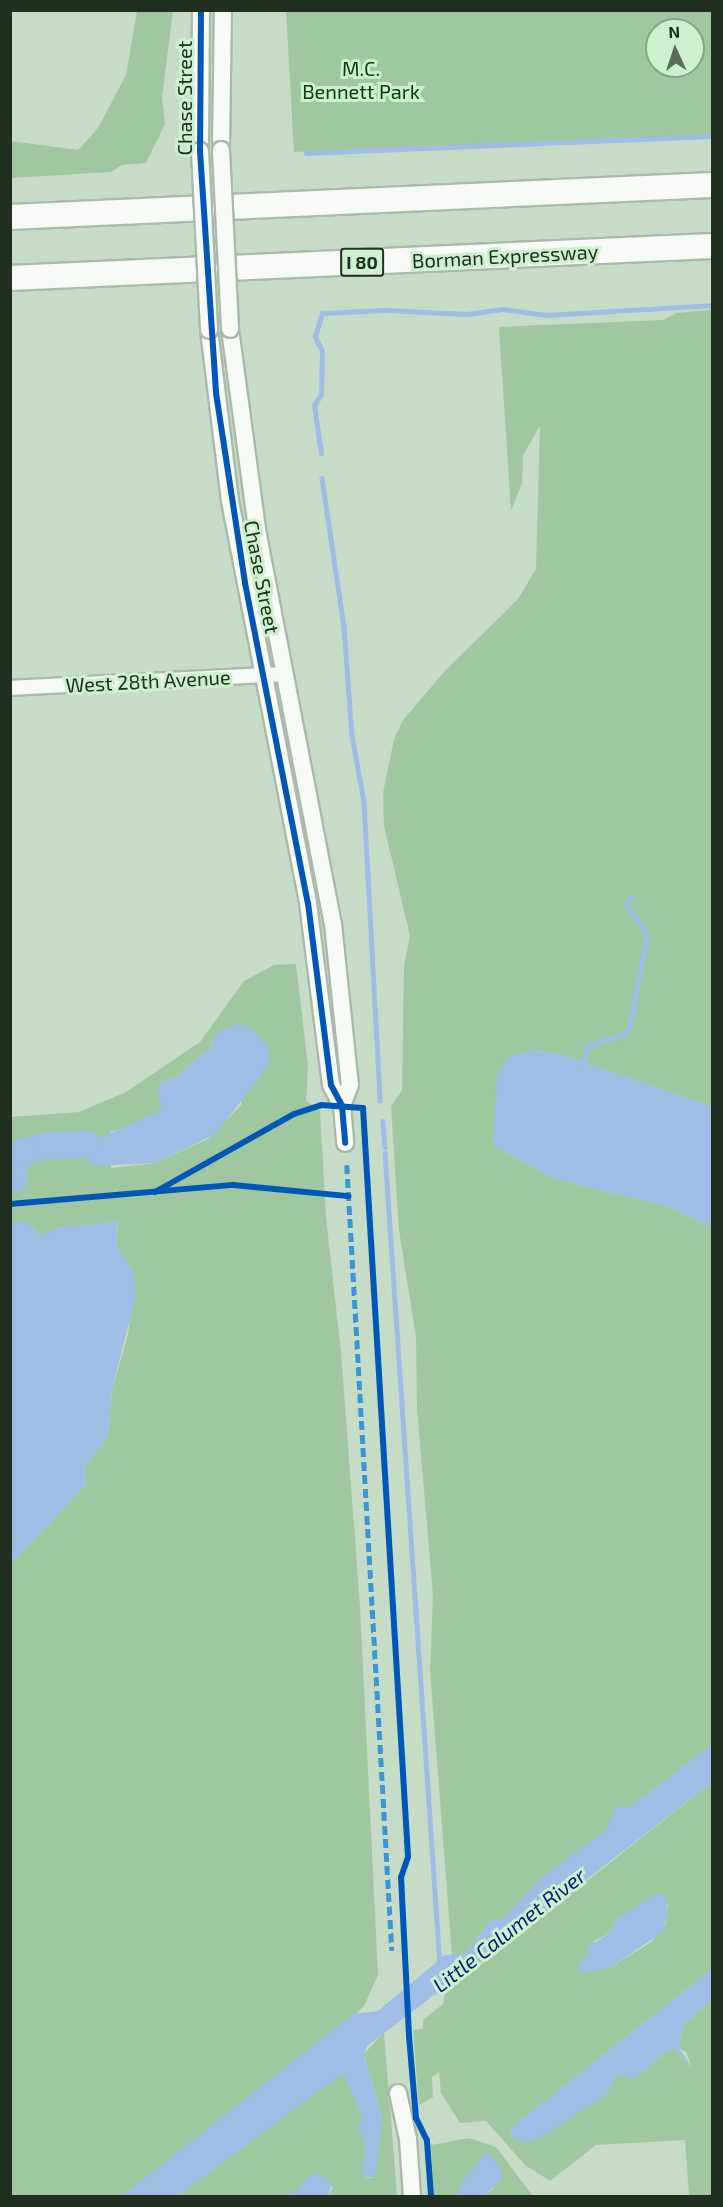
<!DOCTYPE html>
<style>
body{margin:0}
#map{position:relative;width:723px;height:2207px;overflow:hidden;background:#c7dcc7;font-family:"Exo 2",sans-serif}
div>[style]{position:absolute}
.green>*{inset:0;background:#a0c7a0}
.water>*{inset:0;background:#a0bde6}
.stream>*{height:4.5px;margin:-2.25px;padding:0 2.25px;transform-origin:2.25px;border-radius:2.25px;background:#a0bde6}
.river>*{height:27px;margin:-13.5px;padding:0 13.5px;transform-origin:13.5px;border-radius:13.5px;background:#a0bde6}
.roads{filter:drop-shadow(2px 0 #aabaaa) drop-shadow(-2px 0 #aabaaa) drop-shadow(0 2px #aabaaa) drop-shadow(0 -2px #aabaaa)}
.minor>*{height:14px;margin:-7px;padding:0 7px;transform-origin:7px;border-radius:7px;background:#f7faf7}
.tertiary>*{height:16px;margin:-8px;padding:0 8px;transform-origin:8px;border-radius:8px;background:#f7faf7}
.motorway>*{height:24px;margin:-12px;padding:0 12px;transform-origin:12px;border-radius:12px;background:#f7faf7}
.bridges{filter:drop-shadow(2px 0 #aabaaa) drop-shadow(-2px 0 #aabaaa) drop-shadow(0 2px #aabaaa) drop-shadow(0 -2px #aabaaa)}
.tertiary-bridge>*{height:16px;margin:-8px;padding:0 8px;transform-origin:8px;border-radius:8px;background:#f7faf7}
.quiet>*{height:4.5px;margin-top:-2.25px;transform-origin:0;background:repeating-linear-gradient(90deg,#3a97d5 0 9px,transparent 0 13.5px)}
.cycleway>*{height:6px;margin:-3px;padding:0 3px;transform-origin:3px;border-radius:3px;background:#0057b8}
span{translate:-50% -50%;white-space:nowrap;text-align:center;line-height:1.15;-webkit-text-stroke:6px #ccf1cc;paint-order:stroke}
.shield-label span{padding:2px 4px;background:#ccf1cc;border:2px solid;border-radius:4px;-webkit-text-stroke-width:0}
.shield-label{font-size:18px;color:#212f21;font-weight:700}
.park-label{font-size:20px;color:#033d0c}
.street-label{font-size:20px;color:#212f21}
.water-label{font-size:21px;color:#041a79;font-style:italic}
.frame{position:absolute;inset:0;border:12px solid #212f21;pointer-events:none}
.north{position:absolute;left:645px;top:18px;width:60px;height:60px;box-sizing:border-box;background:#ccf1cc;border:2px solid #88a388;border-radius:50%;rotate:357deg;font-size:16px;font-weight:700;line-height:24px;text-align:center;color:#212f21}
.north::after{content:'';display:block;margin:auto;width:21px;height:27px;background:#5b6c5b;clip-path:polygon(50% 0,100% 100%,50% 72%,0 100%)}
</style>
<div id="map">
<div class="green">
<div style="clip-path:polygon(137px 11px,173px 11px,162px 97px,165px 124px,146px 163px,122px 165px,111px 172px,11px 178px,11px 141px,78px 150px,98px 128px,126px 75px)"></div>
<div style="clip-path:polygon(evenodd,286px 11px,712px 11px,712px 136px,294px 152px,286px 11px,657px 30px,693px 30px,693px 66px,657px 66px,657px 30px)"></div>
<div style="clip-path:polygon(712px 310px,712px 1107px,560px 1054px,532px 1050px,493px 1145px,552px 1178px,671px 1207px,702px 1224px,712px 1223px,712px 1745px,630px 1807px,617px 1807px,607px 1830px,542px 1878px,502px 1920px,491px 1920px,466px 1953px,452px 1955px,430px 1671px,433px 1595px,417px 1409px,416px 1337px,399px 1230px,391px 1106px,402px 1091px,404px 966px,410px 936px,384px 826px,383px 793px,394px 739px,403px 720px,445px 671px,518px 599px,536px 569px,540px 426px,523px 455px,522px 483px,511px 511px,499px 327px,664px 320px,676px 313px)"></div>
<div style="clip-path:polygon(evenodd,296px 964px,308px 1066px,306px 1101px,320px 1111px,326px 1217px,341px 1352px,360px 1606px,378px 1975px,364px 2006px,348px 2022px,122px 2196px,11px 2196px,11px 1564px,86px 1485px,84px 1468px,108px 1436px,112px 1389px,128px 1335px,134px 1273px,116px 1246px,118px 1222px,57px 1228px,43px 1237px,34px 1228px,11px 1223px,11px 1179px,22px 1178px,21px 1159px,11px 1156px,10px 1117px,79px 1112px,126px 1092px,200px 1042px,244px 981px,274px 965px,296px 964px,211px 1040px,242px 1104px,208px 1139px,155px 1163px,111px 1168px,110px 1132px,142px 1123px,163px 1110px,161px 1083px,176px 1077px,212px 1046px,211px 1040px)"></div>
<div style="clip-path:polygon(evenodd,712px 1782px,712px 1969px,512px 2127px,511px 2136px,606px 2095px,615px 2078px,622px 2074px,634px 2079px,667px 2051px,673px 2048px,692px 2068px,686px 2052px,679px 2048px,681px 2033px,686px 2022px,712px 2000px,712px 2196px,689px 2196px,685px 2140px,596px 2145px,550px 2181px,525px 2165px,486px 2121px,460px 2123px,441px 2093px,439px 2072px,432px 2077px,433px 2097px,419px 2105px,413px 2030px,423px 2029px,423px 2020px,443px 2004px,445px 1993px,712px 1782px,668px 1904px,666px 1924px,651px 1942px,611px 1967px,581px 1972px,594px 1941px,610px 1933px,618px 1918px,636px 1908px,668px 1904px)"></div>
<div style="clip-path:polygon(384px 2032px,397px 2196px,329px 2196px,333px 2187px,307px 2178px,297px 2192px,280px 2196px,178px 2196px,343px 2072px,363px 2117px,366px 2160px,362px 2177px,372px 2178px,382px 2119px,364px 2054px)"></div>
<div style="clip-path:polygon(469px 2138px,496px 2147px,532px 2195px,484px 2196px,494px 2188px,474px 2171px,463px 2181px,456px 2196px,434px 2196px,431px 2145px)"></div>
</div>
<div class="water">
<div style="clip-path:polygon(238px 1024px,256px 1032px,269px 1050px,269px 1064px,216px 1134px,155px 1163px,91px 1166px,87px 1144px,162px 1110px,158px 1093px,161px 1083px,176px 1077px,211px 1047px,216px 1033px)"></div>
<div style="clip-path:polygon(532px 1050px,560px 1054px,712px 1107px,712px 1223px,702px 1224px,671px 1207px,552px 1178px,493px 1145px,497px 1075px,508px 1057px)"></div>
<div style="clip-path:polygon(25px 1221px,43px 1236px,57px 1228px,118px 1222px,116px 1246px,134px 1273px,135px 1299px,112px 1389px,108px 1436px,84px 1468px,86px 1485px,11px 1564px,10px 1223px)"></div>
<div style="clip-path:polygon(712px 1745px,712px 1782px,459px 1979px,455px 1988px,434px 1995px,367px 2046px,364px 2055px,382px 2119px,375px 2177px,362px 2177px,365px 2142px,358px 2129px,363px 2117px,343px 2073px,178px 2196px,122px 2196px,353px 2014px,378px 2011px,445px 1955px,466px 1953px,491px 1920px,502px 1920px,541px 1878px,606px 1830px,617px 1807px,630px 1807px)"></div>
<div style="clip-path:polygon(665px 1894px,668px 1912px,663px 1932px,611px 1967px,581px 1973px,578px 1964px,588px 1956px,587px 1947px,610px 1933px,618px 1918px,655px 1895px)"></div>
<div style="clip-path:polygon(712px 1969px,712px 2000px,686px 2022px,681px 2033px,679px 2048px,693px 2069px,673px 2048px,667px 2051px,634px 2079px,622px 2074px,615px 2078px,606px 2095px,542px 2137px,526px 2143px,511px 2136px,512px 2127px)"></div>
<div style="clip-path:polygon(487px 2152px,501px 2168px,502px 2179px,484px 2196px,456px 2196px,463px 2181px)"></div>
<div style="clip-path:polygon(317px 2174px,331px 2181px,329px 2196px,280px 2196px,296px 2192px,307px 2178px)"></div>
</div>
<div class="stream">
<div style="left:306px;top:153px;width:406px;rotate:-2.4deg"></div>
<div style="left:321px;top:454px;width:49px;rotate:-98.1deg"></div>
<div style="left:314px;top:405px;width:12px;rotate:-55deg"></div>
<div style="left:321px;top:395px;width:44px;rotate:-88.7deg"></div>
<div style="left:322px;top:351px;width:16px;rotate:-117deg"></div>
<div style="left:315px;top:337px;width:25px;rotate:-74deg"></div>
<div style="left:322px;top:313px;width:63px;rotate:-2.7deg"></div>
<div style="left:385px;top:310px;width:82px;rotate:2.8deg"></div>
<div style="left:467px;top:314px;width:36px;rotate:-8deg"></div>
<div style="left:503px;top:309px;width:43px;rotate:7.9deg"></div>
<div style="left:546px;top:315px;width:166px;rotate:-3.4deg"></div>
<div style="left:322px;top:478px;width:151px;rotate:81.6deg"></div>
<div style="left:344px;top:627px;width:108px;rotate:85.8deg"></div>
<div style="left:352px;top:735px;width:68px;rotate:79.8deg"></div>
<div style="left:364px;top:802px;width:299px;rotate:86.9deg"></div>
<div style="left:582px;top:1066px;width:21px;rotate:-73deg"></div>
<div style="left:588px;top:1046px;width:38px;rotate:-18deg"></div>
<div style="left:624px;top:1034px;width:8px;rotate:-50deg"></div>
<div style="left:629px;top:1028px;width:88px;rotate:-78.8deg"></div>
<div style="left:646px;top:942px;width:10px;rotate:-90deg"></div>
<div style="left:646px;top:932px;width:34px;rotate:-127deg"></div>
<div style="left:626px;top:905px;width:9px;rotate:-58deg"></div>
<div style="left:383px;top:1121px;width:26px;rotate:86deg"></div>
<div style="left:385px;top:1153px;width:814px;rotate:86.13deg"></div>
</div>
<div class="river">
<div style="left:13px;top:1179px;width:14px;rotate:-90deg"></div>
<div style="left:13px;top:1165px;width:18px;rotate:-52deg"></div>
<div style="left:24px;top:1151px;width:23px;rotate:-15deg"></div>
<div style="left:46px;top:1145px;width:41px;rotate:-1.4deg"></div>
</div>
<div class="roads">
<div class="minor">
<div style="left:10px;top:688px;width:275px;rotate:-2.9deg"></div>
</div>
<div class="tertiary">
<div style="left:221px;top:150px;width:140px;rotate:-89.2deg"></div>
<div style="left:200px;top:151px;width:141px;rotate:-89.6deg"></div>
<div style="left:230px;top:329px;width:203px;rotate:82.3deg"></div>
<div style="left:257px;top:530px;width:401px;rotate:79.1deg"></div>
<div style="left:333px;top:924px;width:162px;rotate:84deg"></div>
<div style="left:350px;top:1085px;width:22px;rotate:111deg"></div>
<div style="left:209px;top:330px;width:172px;rotate:83deg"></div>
<div style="left:230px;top:501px;width:409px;rotate:79deg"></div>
<div style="left:308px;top:903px;width:183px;rotate:82.8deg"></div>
<div style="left:331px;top:1085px;width:24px;rotate:62deg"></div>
<div style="left:342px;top:1106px;width:37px;rotate:85deg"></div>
<div style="left:398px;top:2093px;width:47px;rotate:77.7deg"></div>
<div style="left:408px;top:2139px;width:57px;rotate:86deg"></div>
</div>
<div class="motorway">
<div style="left:10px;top:217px;width:703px;rotate:-2.61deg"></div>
<div style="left:10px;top:278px;width:703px;rotate:-2.61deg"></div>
</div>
</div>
<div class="bridges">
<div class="tertiary-bridge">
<div style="left:221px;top:150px;width:179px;rotate:87.1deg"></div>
<div style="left:200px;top:151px;width:179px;rotate:87.1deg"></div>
</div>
</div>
<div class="quiet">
<div style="left:347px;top:1165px;width:787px;rotate:86.72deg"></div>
</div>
<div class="cycleway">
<div style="left:201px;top:10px;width:141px;rotate:90.4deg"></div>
<div style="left:200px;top:151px;width:243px;rotate:86.2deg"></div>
<div style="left:216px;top:393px;width:192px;rotate:81.3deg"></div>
<div style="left:245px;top:583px;width:326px;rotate:78.9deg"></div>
<div style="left:308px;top:903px;width:183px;rotate:82.8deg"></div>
<div style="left:331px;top:1085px;width:24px;rotate:62deg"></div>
<div style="left:342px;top:1106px;width:37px;rotate:85deg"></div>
<div style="left:155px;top:1192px;width:159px;rotate:-29.3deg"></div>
<div style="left:294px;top:1114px;width:28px;rotate:-18deg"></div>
<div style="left:321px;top:1105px;width:42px;rotate:4.1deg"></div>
<div style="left:363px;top:1108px;width:750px;rotate:86.56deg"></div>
<div style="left:408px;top:1857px;width:21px;rotate:109deg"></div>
<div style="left:401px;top:1877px;width:159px;rotate:87.1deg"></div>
<div style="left:409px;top:2036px;width:82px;rotate:85.1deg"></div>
<div style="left:416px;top:2118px;width:25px;rotate:64deg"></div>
<div style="left:427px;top:2141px;width:55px;rotate:85.8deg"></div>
<div style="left:10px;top:1204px;width:224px;rotate:-4.9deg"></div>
<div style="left:233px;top:1185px;width:116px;rotate:5.5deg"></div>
</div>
<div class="shield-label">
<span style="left:362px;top:262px">I 80</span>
</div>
<div class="park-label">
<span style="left:361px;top:80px">M.C.<br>Bennett Park</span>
</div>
<div class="street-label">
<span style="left:184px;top:98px;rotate:-90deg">Chase Street</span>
<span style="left:505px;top:256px;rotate:-3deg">Borman Expressway</span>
<span style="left:262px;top:577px;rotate:79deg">Chase Street</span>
<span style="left:148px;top:681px;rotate:-3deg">West 28th Avenue</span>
</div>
<div class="water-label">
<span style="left:509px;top:1930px;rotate:-38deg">Little Calumet River</span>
</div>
<div class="frame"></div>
<div class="north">N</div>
</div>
